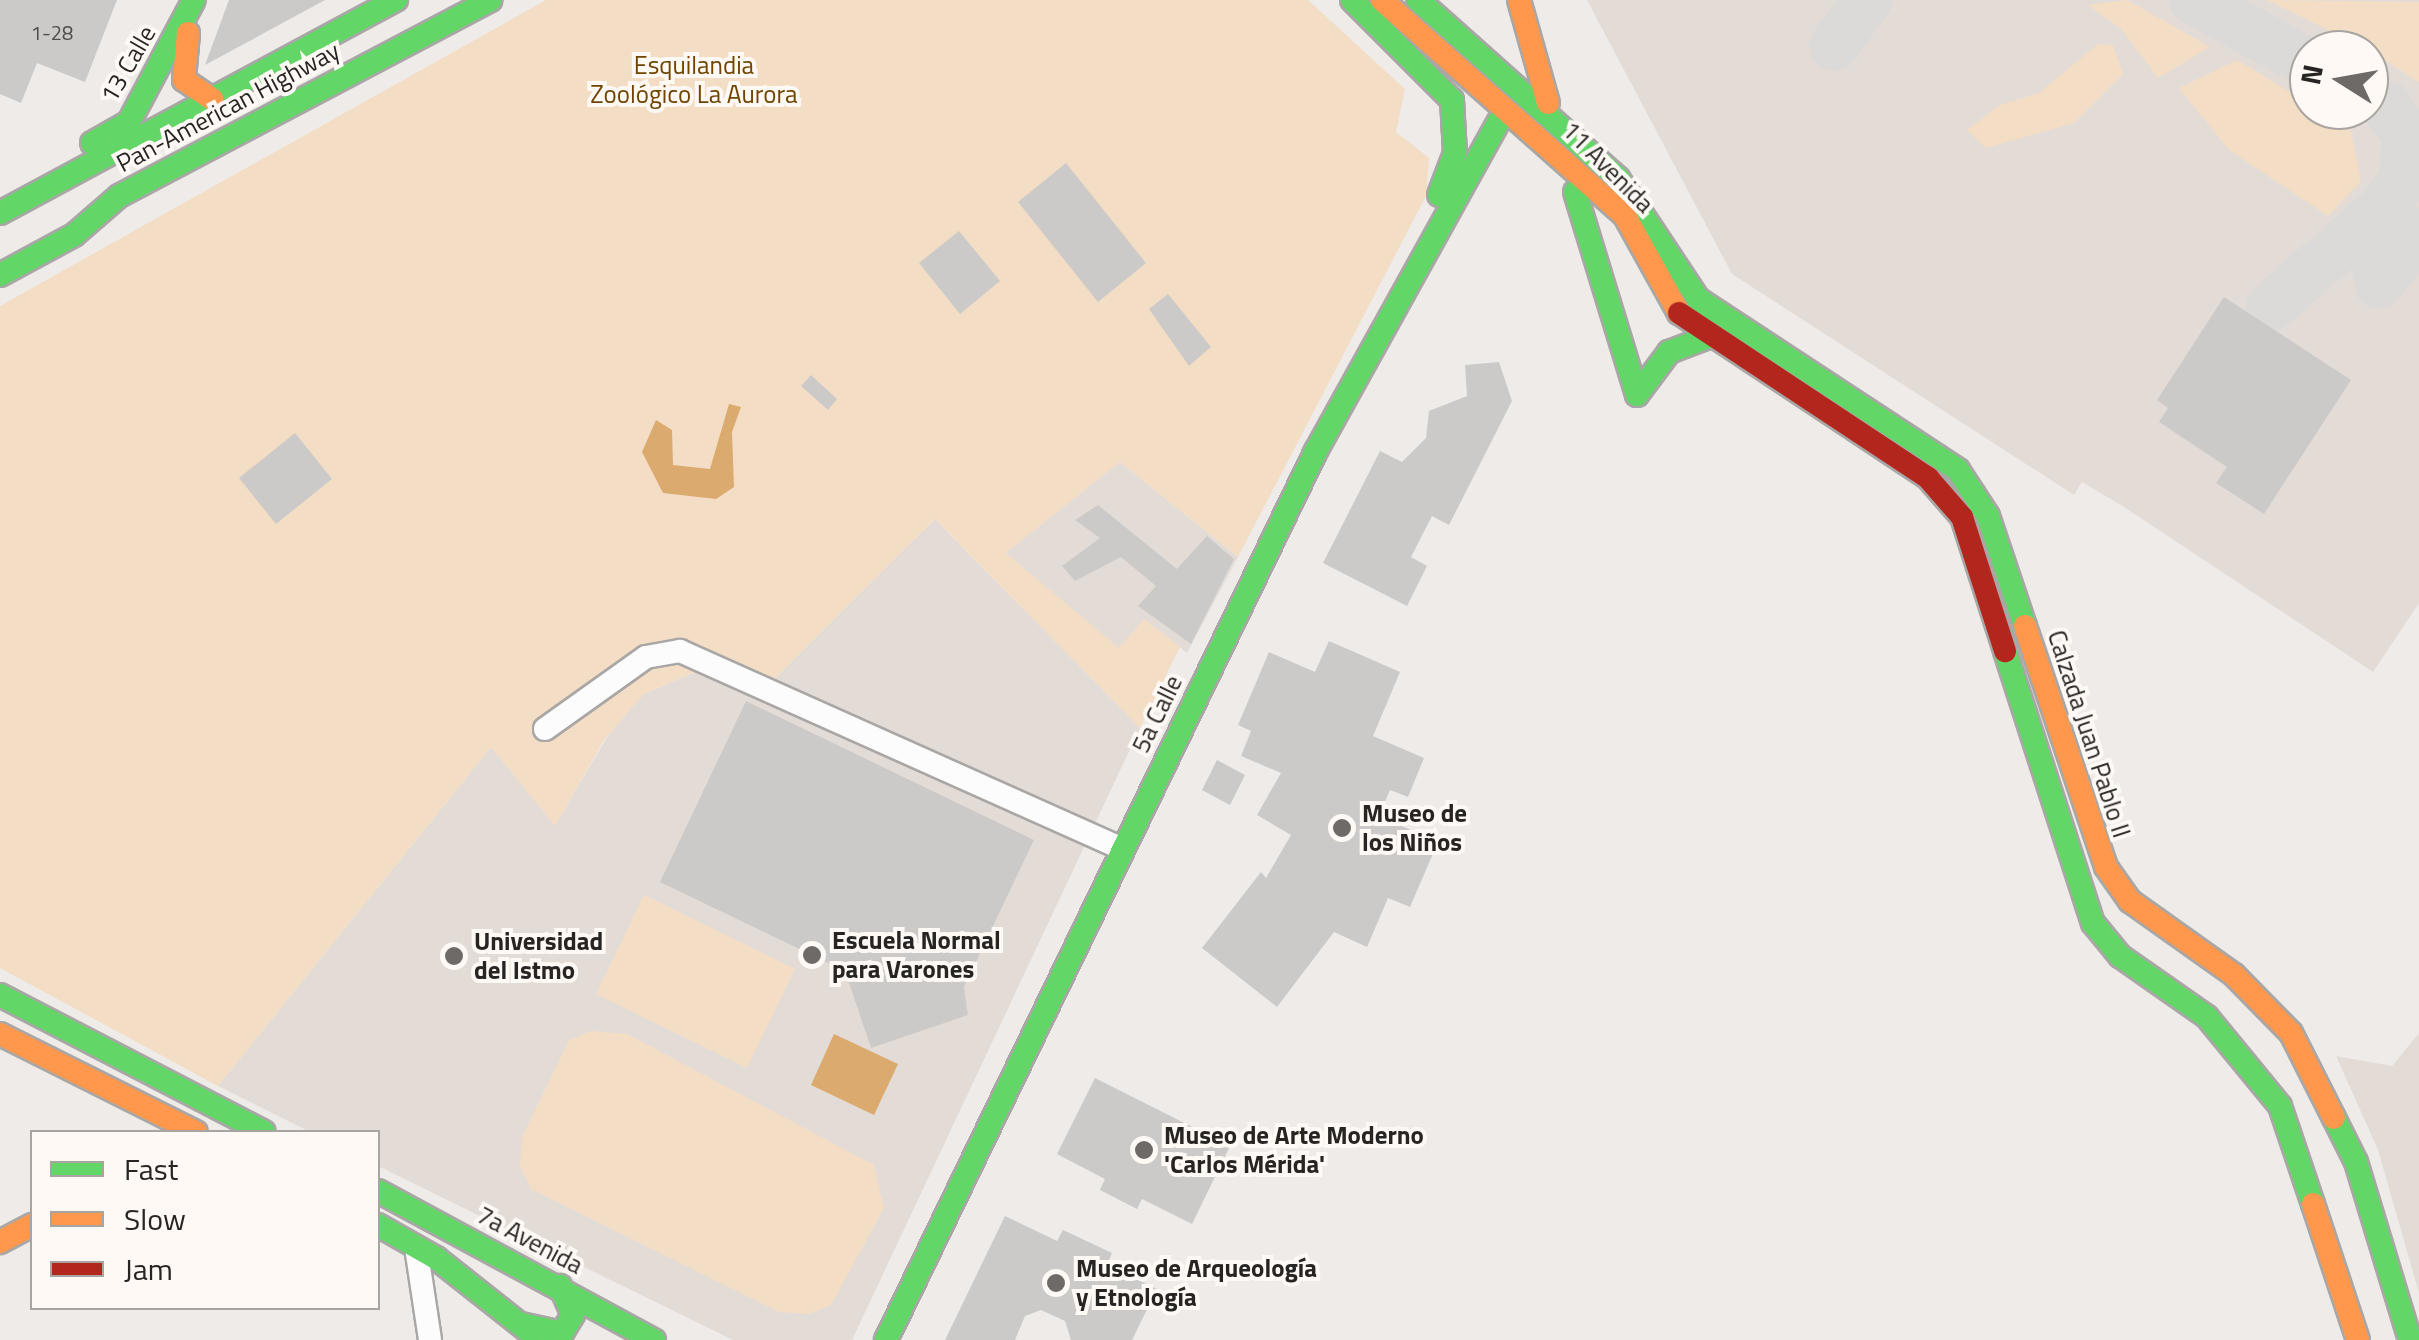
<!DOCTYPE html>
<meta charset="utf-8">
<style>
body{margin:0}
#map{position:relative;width:2419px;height:1340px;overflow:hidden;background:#eeebe8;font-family:"Titillium Web",sans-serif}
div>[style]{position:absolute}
.built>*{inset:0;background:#e3dcd6}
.green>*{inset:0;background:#f4ddc5}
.water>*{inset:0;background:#daaa6f}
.taxiway>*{height:50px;margin:-25px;padding:0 25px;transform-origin:25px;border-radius:25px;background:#dcdad8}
.building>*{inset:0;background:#cccac8}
.roads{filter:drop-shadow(2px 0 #a9a7a5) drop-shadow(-2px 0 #a9a7a5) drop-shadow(0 2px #a9a7a5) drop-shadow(0 -2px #a9a7a5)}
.street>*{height:22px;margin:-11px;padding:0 11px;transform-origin:11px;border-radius:11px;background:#fcfcfc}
.fast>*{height:22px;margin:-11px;padding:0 11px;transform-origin:11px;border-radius:11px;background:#63d668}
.slow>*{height:22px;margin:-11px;padding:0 11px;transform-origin:11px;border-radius:11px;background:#ff974d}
.jam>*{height:22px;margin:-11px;padding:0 11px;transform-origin:11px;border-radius:11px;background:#b3261e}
.dots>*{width:28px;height:28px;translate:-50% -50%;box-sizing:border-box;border:5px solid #fef9f4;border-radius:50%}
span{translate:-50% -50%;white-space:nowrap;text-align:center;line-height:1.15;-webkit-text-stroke:8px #fef9f4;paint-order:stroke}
.number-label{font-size:20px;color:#504e4c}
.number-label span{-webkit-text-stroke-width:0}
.street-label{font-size:25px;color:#272523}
.park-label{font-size:25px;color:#714400}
.poi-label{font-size:25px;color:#272523;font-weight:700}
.left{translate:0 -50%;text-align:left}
.legend{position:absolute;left:30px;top:1130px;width:350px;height:180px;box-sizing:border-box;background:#fef9f4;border:2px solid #a8a4a0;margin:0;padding:12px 18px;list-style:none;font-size:30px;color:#272523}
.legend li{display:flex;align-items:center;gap:20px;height:50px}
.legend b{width:50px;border:2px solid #a8a4a0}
.north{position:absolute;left:2289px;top:30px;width:100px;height:100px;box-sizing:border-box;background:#fef9f4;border:2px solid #a8a4a0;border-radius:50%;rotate:281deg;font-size:28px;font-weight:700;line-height:40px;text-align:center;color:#272523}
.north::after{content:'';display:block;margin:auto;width:35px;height:45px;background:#6d6a68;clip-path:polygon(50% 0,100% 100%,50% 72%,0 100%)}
</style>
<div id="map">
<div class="built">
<div style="clip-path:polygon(evenodd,1587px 0,2419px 0,2419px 603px,2373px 672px,2124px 507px,2082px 482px,2074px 495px,1732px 274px,1587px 0,2309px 50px,2369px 50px,2369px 110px,2309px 110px,2309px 50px)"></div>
<div style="clip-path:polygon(1120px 462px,1238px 557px,1187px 653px,1144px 619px,1119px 649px,1005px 553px)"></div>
<div style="clip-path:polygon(935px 519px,1140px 728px,852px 1340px,733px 1340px,378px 1166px,378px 1132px,310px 1132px,218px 1086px,491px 747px,555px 825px,616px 722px,644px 694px,704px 668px,770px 683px)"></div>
<div style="clip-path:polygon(2419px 1033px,2419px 1293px,2378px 1150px,2336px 1056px,2392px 1066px)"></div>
</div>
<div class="green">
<div style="clip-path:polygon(546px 0,1308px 0,1405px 89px,1396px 132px,1429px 158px,1426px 196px,1238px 557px,1120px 462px,1006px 553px,1119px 648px,1144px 619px,1180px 647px,1140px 728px,935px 519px,770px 683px,704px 668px,644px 694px,604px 740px,555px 826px,491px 747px,218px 1086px,0 968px,0 306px)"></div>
<div style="clip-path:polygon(2127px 0,2210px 47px,2158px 78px,2121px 29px,2088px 5px)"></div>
<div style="clip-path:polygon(2267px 0,2419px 2px,2419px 82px,2369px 50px)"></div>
<div style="clip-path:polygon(2098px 44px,2113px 45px,2123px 74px,2074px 123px,1986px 148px,1967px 130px,2000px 105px,2039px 93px)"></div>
<div style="clip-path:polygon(2237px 60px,2350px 128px,2361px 181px,2328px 216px,2229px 150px,2179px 88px)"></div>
<div style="clip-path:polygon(644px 895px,795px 969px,747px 1068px,596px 994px)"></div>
<div style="clip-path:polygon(591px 1031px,627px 1034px,874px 1165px,884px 1208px,831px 1305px,809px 1314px,779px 1312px,531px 1189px,520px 1166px,522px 1137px,569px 1040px)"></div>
</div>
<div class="water">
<div style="clip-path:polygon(729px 404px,741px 407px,732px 432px,734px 487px,716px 499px,663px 493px,642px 452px,656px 420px,672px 430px,673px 465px,710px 469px)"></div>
<div style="clip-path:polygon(834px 1034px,898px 1064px,874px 1115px,811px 1085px)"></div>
</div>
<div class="taxiway">
<div style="left:2194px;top:0;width:131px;rotate:28.7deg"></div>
<div style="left:1834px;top:46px;width:57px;rotate:-54.3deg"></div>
<div style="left:2382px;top:210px;width:27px;rotate:110deg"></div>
<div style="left:2373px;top:235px;width:49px;rotate:83deg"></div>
<div style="left:2379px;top:284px;width:65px;rotate:-51.9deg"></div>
<div style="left:2271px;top:306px;width:147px;rotate:-40.9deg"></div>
<div style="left:2382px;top:210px;width:37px;rotate:-55deg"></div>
<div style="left:2403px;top:180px;width:44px;rotate:-84.8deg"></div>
<div style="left:2407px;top:136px;width:37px;rotate:-124deg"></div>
</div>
<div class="building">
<div style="clip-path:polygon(0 0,117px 0,85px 82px,37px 63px,21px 103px,0 94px)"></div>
<div style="clip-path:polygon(229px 0,325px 0,205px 65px)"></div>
<div style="clip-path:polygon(1066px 163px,1146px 263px,1098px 302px,1018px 202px)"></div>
<div style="clip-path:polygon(959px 231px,1000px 281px,960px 314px,919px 263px)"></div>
<div style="clip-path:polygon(1168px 294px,1211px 347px,1189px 366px,1149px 309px)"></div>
<div style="clip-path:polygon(2224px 297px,2351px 380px,2264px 514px,2216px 483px,2227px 467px,2159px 422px,2168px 408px,2157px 400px)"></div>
<div style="clip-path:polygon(1499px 362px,1512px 401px,1449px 525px,1432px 516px,1411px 557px,1427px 566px,1407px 606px,1323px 563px,1380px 451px,1402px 462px,1426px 438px,1429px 411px,1467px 396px,1465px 365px)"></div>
<div style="clip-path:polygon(811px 375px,837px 399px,828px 410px,801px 386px)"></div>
<div style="clip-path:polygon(295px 433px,332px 479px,276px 524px,239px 478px)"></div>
<div style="clip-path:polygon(1098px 505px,1177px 569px,1207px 536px,1234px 559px,1191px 644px,1138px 606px,1156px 586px,1121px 557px,1075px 581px,1062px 566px,1100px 538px,1075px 520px)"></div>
<div style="clip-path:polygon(1329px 641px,1400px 672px,1373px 736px,1424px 758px,1408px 797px,1390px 790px,1379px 816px,1438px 842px,1410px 907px,1388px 898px,1367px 947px,1334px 932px,1277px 1007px,1202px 948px,1261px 872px,1266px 878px,1291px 835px,1257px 815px,1281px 773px,1241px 756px,1251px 731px,1238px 725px,1269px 652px,1315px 672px)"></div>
<div style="clip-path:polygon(746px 701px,1034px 840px,964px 987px,968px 1015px,871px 1048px,845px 971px,660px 882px)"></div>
<div style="clip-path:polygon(1217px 760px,1245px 775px,1230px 805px,1202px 790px)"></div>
<div style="clip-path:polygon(1095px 1078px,1230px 1146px,1192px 1224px,1142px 1199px,1137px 1209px,1100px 1190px,1105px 1179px,1057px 1154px)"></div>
<div style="clip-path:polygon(1005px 1216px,1057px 1241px,1063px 1230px,1112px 1253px,1107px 1265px,1157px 1289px,1132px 1340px,1071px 1340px,1065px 1321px,1041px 1310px,1025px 1316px,1015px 1340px,945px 1340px)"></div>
</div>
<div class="roads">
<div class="street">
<div style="left:545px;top:729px;width:124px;rotate:-35.5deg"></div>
<div style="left:646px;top:657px;width:35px;rotate:-10deg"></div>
<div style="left:680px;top:651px;width:485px;rotate:24.1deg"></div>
<div style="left:416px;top:1247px;width:94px;rotate:81.4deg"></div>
</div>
<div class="fast">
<div style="left:1352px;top:0;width:141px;rotate:45deg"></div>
<div style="left:1452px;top:100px;width:53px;rotate:86.8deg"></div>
<div style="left:1455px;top:153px;width:45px;rotate:110.9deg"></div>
<div style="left:1418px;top:0;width:268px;rotate:41.7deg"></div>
<div style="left:1618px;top:178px;width:145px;rotate:56.5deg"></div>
<div style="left:1698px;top:299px;width:311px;rotate:33.3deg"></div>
<div style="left:1958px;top:470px;width:55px;rotate:56.9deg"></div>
<div style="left:1988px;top:516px;width:116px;rotate:71.4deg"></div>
<div style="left:92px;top:143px;width:43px;rotate:-29.6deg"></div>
<div style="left:129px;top:122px;width:138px;rotate:-62deg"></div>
<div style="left:1575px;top:192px;width:212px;rotate:73deg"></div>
<div style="left:0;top:213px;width:450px;rotate:-28.3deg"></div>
<div style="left:0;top:275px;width:84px;rotate:-28.4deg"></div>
<div style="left:74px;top:235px;width:60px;rotate:-40.9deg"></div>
<div style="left:119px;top:196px;width:420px;rotate:-27.8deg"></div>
<div style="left:1637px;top:395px;width:54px;rotate:-53.3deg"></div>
<div style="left:1669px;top:352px;width:45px;rotate:-20.9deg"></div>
<div style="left:2005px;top:651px;width:286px;rotate:72.1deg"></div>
<div style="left:2093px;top:923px;width:43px;rotate:50.7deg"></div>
<div style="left:2120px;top:956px;width:106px;rotate:35deg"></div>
<div style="left:2207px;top:1017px;width:115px;rotate:50.6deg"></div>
<div style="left:2280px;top:1106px;width:103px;rotate:71.4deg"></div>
<div style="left:0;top:995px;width:297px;rotate:27.4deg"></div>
<div style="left:2334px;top:1118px;width:49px;rotate:63.4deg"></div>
<div style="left:2356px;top:1162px;width:186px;rotate:73.1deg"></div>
<div style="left:378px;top:1191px;width:314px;rotate:28.4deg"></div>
<div style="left:378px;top:1225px;width:67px;rotate:29.6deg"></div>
<div style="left:436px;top:1258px;width:132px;rotate:38.3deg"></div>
<div style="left:521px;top:1324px;width:42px;rotate:12.4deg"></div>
<div style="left:562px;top:1333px;width:21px;rotate:-59deg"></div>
<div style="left:573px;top:1315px;width:32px;rotate:-114deg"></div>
<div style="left:886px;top:1340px;width:988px;rotate:-64.19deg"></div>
<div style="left:1316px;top:451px;width:376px;rotate:-61deg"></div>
</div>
<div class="slow">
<div style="left:1382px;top:0;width:325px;rotate:41.6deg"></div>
<div style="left:1625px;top:216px;width:111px;rotate:60.9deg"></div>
<div style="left:1519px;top:0;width:107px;rotate:74.3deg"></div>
<div style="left:188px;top:33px;width:47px;rotate:94.9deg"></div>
<div style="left:184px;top:80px;width:34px;rotate:34deg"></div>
<div style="left:2025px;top:626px;width:254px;rotate:71.4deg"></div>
<div style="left:2106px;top:867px;width:42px;rotate:54.8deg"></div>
<div style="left:2130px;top:901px;width:128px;rotate:35.4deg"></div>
<div style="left:2234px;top:975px;width:81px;rotate:45.5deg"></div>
<div style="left:2291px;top:1033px;width:95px;rotate:63.2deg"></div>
<div style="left:0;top:1034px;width:219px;rotate:26.6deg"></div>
<div style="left:2313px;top:1204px;width:143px;rotate:71.7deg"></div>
<div style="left:0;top:1242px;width:36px;rotate:-28deg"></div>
</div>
<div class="jam">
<div style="left:1679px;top:313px;width:299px;rotate:33.5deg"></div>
<div style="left:1928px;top:478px;width:52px;rotate:48.9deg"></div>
<div style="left:1962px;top:517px;width:141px;rotate:72.2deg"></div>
</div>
</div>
<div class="dots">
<div style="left:1342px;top:828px;background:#6d6a68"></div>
<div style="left:812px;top:955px;background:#6d6a68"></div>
<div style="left:454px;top:956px;background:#6d6a68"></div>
<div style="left:1144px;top:1150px;background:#6d6a68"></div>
<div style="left:1056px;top:1283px;background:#6d6a68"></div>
</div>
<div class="number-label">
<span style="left:52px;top:32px">1-28</span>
</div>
<div class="street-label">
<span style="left:128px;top:64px;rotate:-60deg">13 Calle</span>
<span style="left:228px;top:107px;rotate:-28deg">Pan-American Highway</span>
<span style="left:1608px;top:167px;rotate:45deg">11 Avenida</span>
<span style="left:1157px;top:714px;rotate:-64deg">5a Calle</span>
<span style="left:2089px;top:734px;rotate:72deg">Calzada Juan Pablo II</span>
<span style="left:530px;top:1240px;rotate:28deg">7a Avenida</span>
</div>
<div class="park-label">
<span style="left:694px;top:80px">Esquilandia<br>Zoológico La Aurora</span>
</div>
<div class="poi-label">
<span class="left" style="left:1362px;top:828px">Museo de<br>los Niños</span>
<span class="left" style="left:832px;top:955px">Escuela Normal<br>para Varones</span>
<span class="left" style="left:474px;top:956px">Universidad<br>del Istmo</span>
<span class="left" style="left:1164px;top:1150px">Museo de Arte Moderno<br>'Carlos Mérida'</span>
<span class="left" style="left:1076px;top:1283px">Museo de Arqueología<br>y Etnología</span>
</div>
<ul class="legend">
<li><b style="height:12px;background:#63d668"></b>Fast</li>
<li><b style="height:12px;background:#ff974d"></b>Slow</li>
<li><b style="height:12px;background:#b3261e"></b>Jam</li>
</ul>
<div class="north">N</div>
</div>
